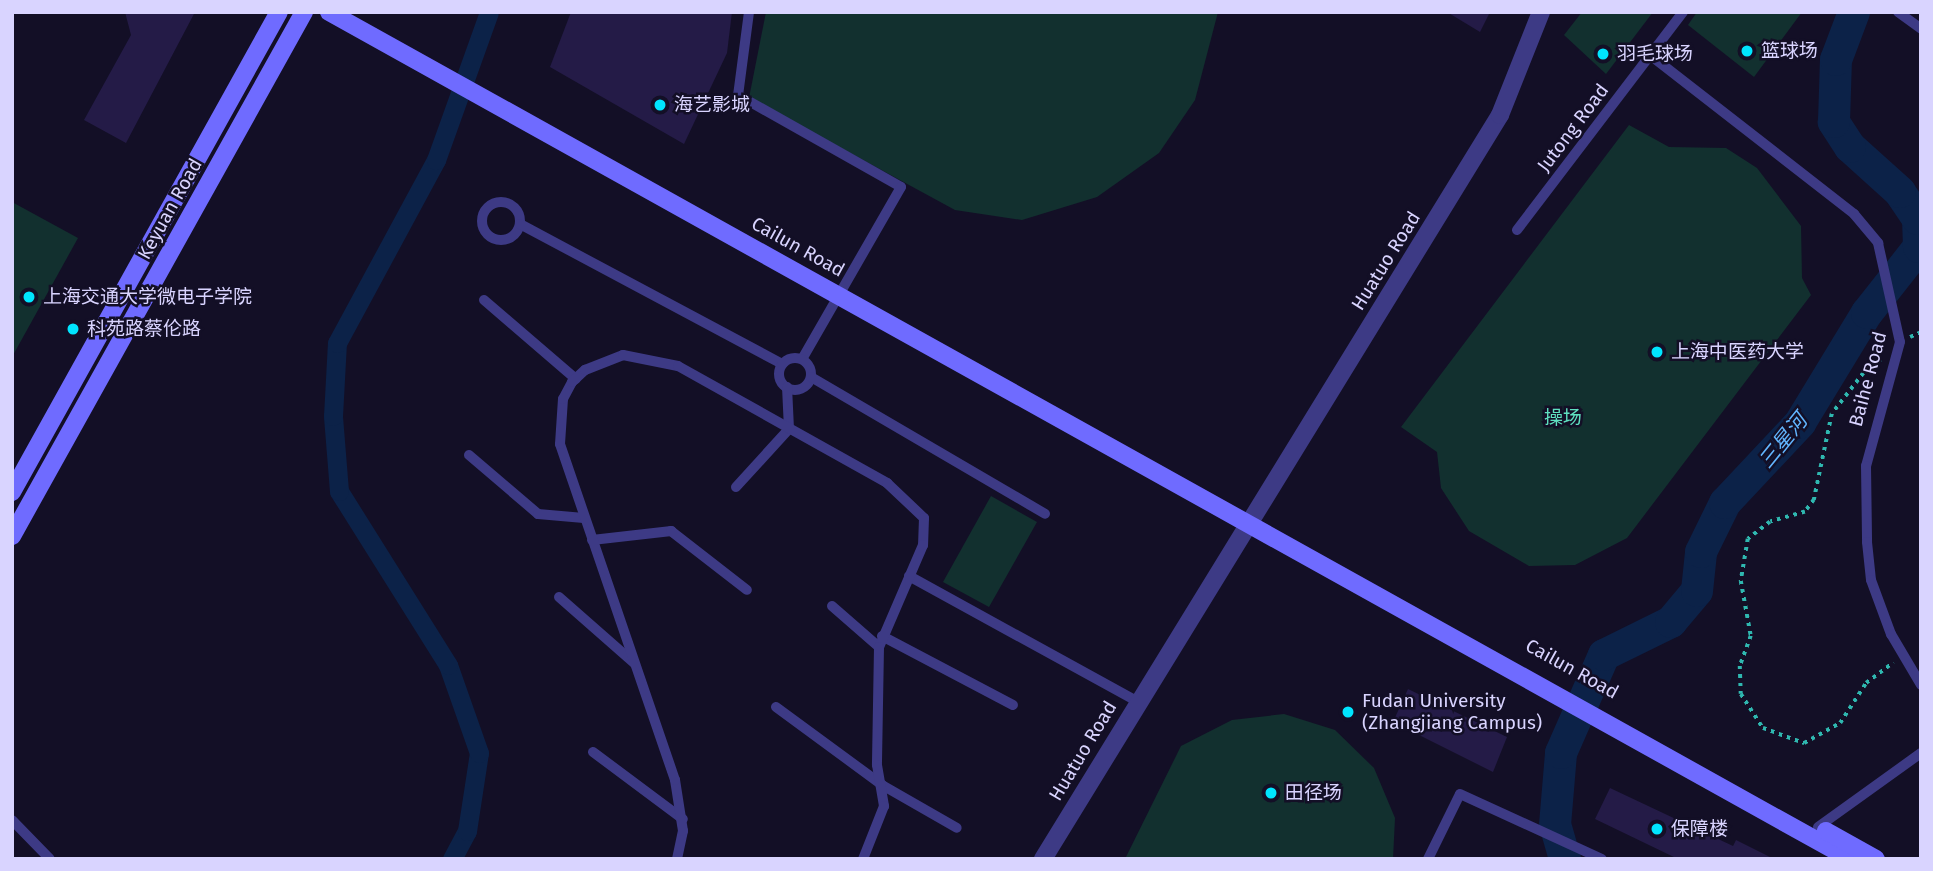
<!DOCTYPE html>
<meta charset="utf-8">
<style>
body{margin:0}
#map{position:relative;width:1933px;height:871px;overflow:hidden;background:#130f26;font-family:"Fira Sans","Noto Sans SC",sans-serif}
div>[style]{position:absolute}
.green>*{inset:0;background:#12302f}
.canal>*{height:19px;margin:-9.5px;padding:0 9.5px;transform-origin:9.5px;border-radius:9.5px;background:#0c2248}
.river>*{height:32px;margin:-16px;padding:0 16px;transform-origin:16px;border-radius:16px;background:#0c2248}
.building>*{inset:0;background:#241b47}
.path>*{height:3.5px;margin-top:-1.75px;transform-origin:0;background:repeating-linear-gradient(90deg,#2fb8b0 0 3.5px,transparent 0 8.5px)}
.lane>*{height:10px;margin:-5px;padding:0 5px;transform-origin:5px;border-radius:5px;background:#3d3a85}
.lane>.ring{margin:-5px;padding:0;box-sizing:content-box;background:none;border:10px solid #3d3a85;border-radius:50%}
.street>*{height:18px;margin:-9px;padding:0 9px;transform-origin:9px;border-radius:9px;background:#3d3a85}
.secondary>*{height:18px;margin:-9px;padding:0 9px;transform-origin:9px;border-radius:9px;background:#6f6bff}
.dots>*{width:19px;height:19px;translate:-50% -50%;box-sizing:border-box;border:4px solid #130f26;border-radius:50%}
span{translate:-50% -50%;white-space:nowrap;text-align:center;line-height:1.15;-webkit-text-stroke:5px #130f26;paint-order:stroke}
.poi-label{font-size:19px;color:#d9d4ff}
.left{translate:0 -50%;text-align:left}
.street-label{font-size:19px;color:#d9d4ff}
.park-label{font-size:19px;color:#5fe0c0}
.water-label{font-size:21px;color:#62b6ff;font-style:italic}
.frame{position:absolute;inset:0;border:14px solid #d9d4ff;pointer-events:none}
</style>
<div id="map">
<div class="green">
<div style="clip-path:polygon(766px 12px,1218px 12px,1195px 100px,1159px 153px,1097px 197px,1022px 220px,955px 210px,749px 98px)"></div>
<div style="clip-path:polygon(1582px 12px,1653px 12px,1606px 74px,1564px 35px)"></div>
<div style="clip-path:polygon(1697px 12px,1802px 12px,1754px 77px,1688px 25px)"></div>
<div style="clip-path:polygon(1629px 125px,1669px 147px,1726px 148px,1757px 168px,1801px 226px,1802px 278px,1811px 295px,1627px 538px,1575px 565px,1529px 566px,1469px 531px,1441px 488px,1437px 452px,1401px 427px)"></div>
<div style="clip-path:polygon(12px 202px,78px 238px,12px 357px)"></div>
<div style="clip-path:polygon(991px 496px,1037px 522px,989px 607px,943px 582px)"></div>
<div style="clip-path:polygon(1284px 714px,1335px 730px,1374px 768px,1395px 818px,1393px 859px,1125px 859px,1181px 746px,1232px 720px)"></div>
</div>
<div class="canal">
<div style="left:452px;top:859px;width:32px;rotate:-62deg"></div>
<div style="left:467px;top:831px;width:79px;rotate:-81.3deg"></div>
<div style="left:479px;top:753px;width:93px;rotate:-109.4deg"></div>
<div style="left:448px;top:665px;width:205px;rotate:-122.1deg"></div>
<div style="left:339px;top:491px;width:75px;rotate:-94.6deg"></div>
<div style="left:333px;top:416px;width:73px;rotate:-86.9deg"></div>
<div style="left:337px;top:343px;width:208px;rotate:-61.6deg"></div>
<div style="left:436px;top:160px;width:157px;rotate:-70.3deg"></div>
</div>
<div class="river">
<div style="left:1565px;top:859px;width:35px;rotate:-106deg"></div>
<div style="left:1555px;top:825px;width:72px;rotate:-85.2deg"></div>
<div style="left:1561px;top:753px;width:107px;rotate:-66.3deg"></div>
<div style="left:1604px;top:655px;width:75px;rotate:-26.2deg"></div>
<div style="left:1671px;top:622px;width:40px;rotate:-50deg"></div>
<div style="left:1697px;top:591px;width:39px;rotate:-84deg"></div>
<div style="left:1701px;top:552px;width:55px;rotate:-63.9deg"></div>
<div style="left:1725px;top:503px;width:110px;rotate:-46.8deg"></div>
<div style="left:1800px;top:423px;width:129px;rotate:-58.7deg"></div>
<div style="left:1867px;top:313px;width:84px;rotate:-51.8deg"></div>
<div style="left:1919px;top:247px;width:28px;rotate:-92deg"></div>
<div style="left:1918px;top:219px;width:32px;rotate:-124deg"></div>
<div style="left:1900px;top:192px;width:67px;rotate:-138deg"></div>
<div style="left:1850px;top:147px;width:30px;rotate:-123deg"></div>
<div style="left:1834px;top:122px;width:62px;rotate:-88.2deg"></div>
<div style="left:1836px;top:60px;width:51px;rotate:-69.4deg"></div>
</div>
<div class="building">
<div style="clip-path:polygon(125px 12px,195px 12px,126px 143px,84px 120px,131px 35px)"></div>
<div style="clip-path:polygon(571px 12px,732px 12px,727px 53px,684px 144px,550px 67px)"></div>
<div style="clip-path:polygon(1447px 12px,1490px 12px,1480px 32px)"></div>
<div style="clip-path:polygon(1408px 689px,1507px 737px,1493px 772px,1393px 722px)"></div>
<div style="clip-path:polygon(1610px 788px,1733px 846px,1736px 840px,1774px 859px,1678px 859px,1595px 819px)"></div>
</div>
<div class="path">
<div style="left:1910px;top:337px;width:12px;rotate:-24deg"></div>
<div style="left:1882px;top:360px;width:8px;rotate:180deg"></div>
<div style="left:1874px;top:360px;width:68px;rotate:127.9deg"></div>
<div style="left:1832px;top:414px;width:88px;rotate:101.8deg"></div>
<div style="left:1814px;top:500px;width:15px;rotate:127deg"></div>
<div style="left:1805px;top:512px;width:36px;rotate:164deg"></div>
<div style="left:1770px;top:522px;width:28px;rotate:142deg"></div>
<div style="left:1748px;top:539px;width:43px;rotate:99.5deg"></div>
<div style="left:1741px;top:581px;width:56px;rotate:79.7deg"></div>
<div style="left:1751px;top:636px;width:32px;rotate:110deg"></div>
<div style="left:1740px;top:666px;width:28px;rotate:88deg"></div>
<div style="left:1741px;top:694px;width:40px;rotate:57.1deg"></div>
<div style="left:1763px;top:728px;width:44px;rotate:20.1deg"></div>
<div style="left:1804px;top:743px;width:41px;rotate:-29.1deg"></div>
<div style="left:1840px;top:723px;width:48px;rotate:-57deg"></div>
<div style="left:1866px;top:683px;width:34px;rotate:-37deg"></div>
</div>
<div class="lane">
<div style="left:749px;top:12px;width:84px;rotate:97.5deg"></div>
<div style="left:738px;top:95px;width:187px;rotate:29.4deg"></div>
<div style="left:901px;top:187px;width:198px;rotate:119.9deg"></div>
<div style="left:1898px;top:12px;width:29px;rotate:36deg"></div>
<div style="left:1650px;top:55px;width:259px;rotate:37.9deg"></div>
<div style="left:1854px;top:214px;width:38px;rotate:50deg"></div>
<div style="left:1878px;top:243px;width:101px;rotate:77.5deg"></div>
<div style="left:1900px;top:342px;width:129px;rotate:105.3deg"></div>
<div style="left:1866px;top:466px;width:76px;rotate:89.2deg"></div>
<div style="left:1867px;top:542px;width:38px;rotate:84deg"></div>
<div style="left:1871px;top:580px;width:58px;rotate:69.7deg"></div>
<div style="left:1891px;top:634px;width:59px;rotate:59.5deg"></div>
<div class="ring" style="left:482px;top:202px;width:28px;height:28px"></div>
<div style="left:520px;top:224px;width:297px;rotate:28.1deg"></div>
<div style="left:1517px;top:230px;width:274px;rotate:-52.7deg"></div>
<div style="left:484px;top:300px;width:121px;rotate:40.7deg"></div>
<div class="ring" style="left:779px;top:358px;width:22px;height:22px"></div>
<div style="left:811px;top:377px;width:271px;rotate:30.3deg"></div>
<div style="left:469px;top:455px;width:91px;rotate:40.5deg"></div>
<div style="left:538px;top:514px;width:46px;rotate:5deg"></div>
<div style="left:736px;top:487px;width:79px;rotate:-47.6deg"></div>
<div style="left:789px;top:429px;width:42px;rotate:-92.7deg"></div>
<div style="left:592px;top:540px;width:80px;rotate:-6.5deg"></div>
<div style="left:671px;top:531px;width:96px;rotate:37.8deg"></div>
<div style="left:909px;top:576px;width:261px;rotate:28.8deg"></div>
<div style="left:559px;top:597px;width:100px;rotate:41.3deg"></div>
<div style="left:832px;top:606px;width:62px;rotate:41.1deg"></div>
<div style="left:882px;top:636px;width:148px;rotate:27.8deg"></div>
<div style="left:776px;top:707px;width:132px;rotate:36.3deg"></div>
<div style="left:882px;top:785px;width:86px;rotate:29.8deg"></div>
<div style="left:593px;top:752px;width:112px;rotate:36.7deg"></div>
<div style="left:12px;top:820px;width:54px;rotate:45.7deg"></div>
<div style="left:1818px;top:827px;width:127px;rotate:-35.7deg"></div>
<div style="left:677px;top:859px;width:29px;rotate:-78deg"></div>
<div style="left:683px;top:831px;width:52px;rotate:-98.9deg"></div>
<div style="left:675px;top:780px;width:355px;rotate:-108.9deg"></div>
<div style="left:560px;top:444px;width:45px;rotate:-86.2deg"></div>
<div style="left:563px;top:399px;width:19px;rotate:-62deg"></div>
<div style="left:572px;top:382px;width:18px;rotate:-43deg"></div>
<div style="left:585px;top:370px;width:41px;rotate:-21.5deg"></div>
<div style="left:623px;top:355px;width:56px;rotate:11.3deg"></div>
<div style="left:678px;top:366px;width:240px;rotate:29.2deg"></div>
<div style="left:887px;top:483px;width:51px;rotate:43.4deg"></div>
<div style="left:924px;top:518px;width:27px;rotate:92deg"></div>
<div style="left:923px;top:545px;width:111px;rotate:113.3deg"></div>
<div style="left:879px;top:647px;width:118px;rotate:91deg"></div>
<div style="left:877px;top:765px;width:42px;rotate:80.3deg"></div>
<div style="left:884px;top:806px;width:57px;rotate:111.6deg"></div>
<div style="left:1428px;top:859px;width:72px;rotate:-63.8deg"></div>
<div style="left:1460px;top:794px;width:156px;rotate:24.6deg"></div>
</div>
<div class="street">
<div style="left:1043px;top:859px;width:873px;rotate:-58.44deg"></div>
<div style="left:1500px;top:115px;width:111px;rotate:-68.3deg"></div>
</div>
<div class="secondary">
<div style="left:329px;top:12px;width:1741px;rotate:29.11deg"></div>
<div style="left:12px;top:492px;width:549px;rotate:-60.92deg"></div>
<div style="left:12px;top:536px;width:600px;rotate:-60.87deg"></div>
<div style="left:1826px;top:831px;width:57px;rotate:29.2deg"></div>
</div>
<div class="dots">
<div style="left:1747px;top:51px;background:#00e5ff"></div>
<div style="left:1603px;top:54px;background:#00e5ff"></div>
<div style="left:660px;top:105px;background:#00e5ff"></div>
<div style="left:29px;top:297px;background:#00e5ff"></div>
<div style="left:73px;top:329px;background:#00e5ff"></div>
<div style="left:1657px;top:352px;background:#00e5ff"></div>
<div style="left:1348px;top:712px;background:#00e5ff"></div>
<div style="left:1271px;top:793px;background:#00e5ff"></div>
<div style="left:1657px;top:829px;background:#00e5ff"></div>
</div>
<div class="poi-label">
<span class="left" style="left:1761px;top:51px">篮球场</span>
<span class="left" style="left:1617px;top:54px">羽毛球场</span>
<span class="left" style="left:674px;top:105px">海艺影城</span>
<span class="left" style="left:43px;top:297px">上海交通大学微电子学院</span>
<span class="left" style="left:87px;top:329px">科苑路蔡伦路</span>
<span class="left" style="left:1671px;top:352px">上海中医药大学</span>
<span class="left" style="left:1362px;top:712px">Fudan University<br>(Zhangjiang Campus)</span>
<span class="left" style="left:1285px;top:793px">田径场</span>
<span class="left" style="left:1671px;top:829px">保障楼</span>
</div>
<div class="street-label">
<span style="left:1573px;top:128px;rotate:-53deg">Jutong Road</span>
<span style="left:170px;top:209px;rotate:-61deg">Keyuan Road</span>
<span style="left:798px;top:247px;rotate:29deg">Cailun Road</span>
<span style="left:1386px;top:261px;rotate:-58deg">Huatuo Road</span>
<span style="left:1868px;top:379px;rotate:-75deg">Baihe Road</span>
<span style="left:1572px;top:669px;rotate:29deg">Cailun Road</span>
<span style="left:1083px;top:751px;rotate:-59deg">Huatuo Road</span>
</div>
<div class="park-label">
<span style="left:1563px;top:418px">操场</span>
</div>
<div class="water-label">
<span style="left:1783px;top:441px;rotate:-51deg">三星河</span>
</div>
<div class="frame"></div>
</div>
